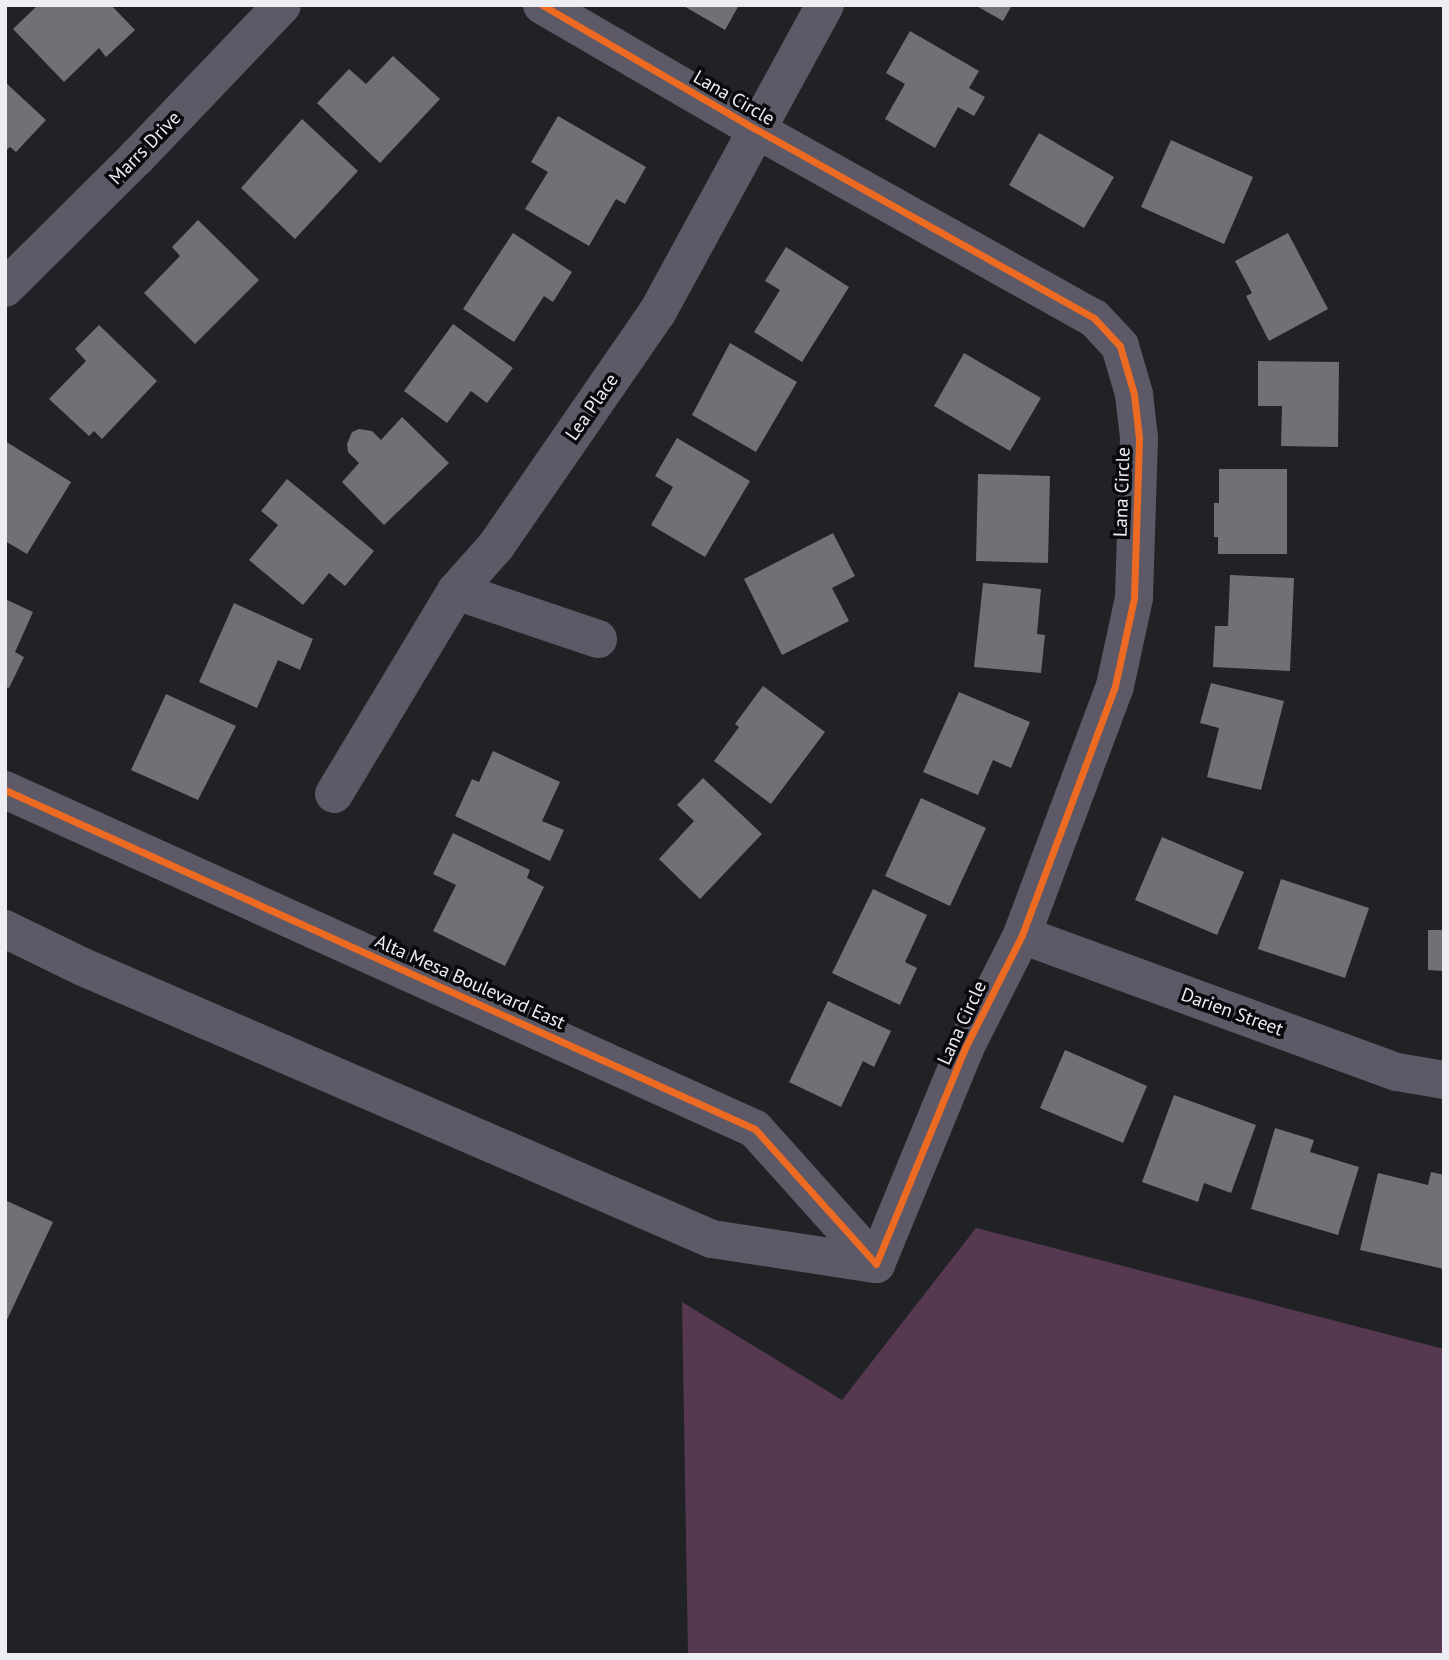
<!DOCTYPE html>
<style>
body{margin:0}
#map{position:relative;width:1449px;height:1660px;overflow:hidden;background:#212226;font-family:"PT Sans",sans-serif}
div>[style]{position:absolute}
.green>*{inset:0;background:#563851}
.building>*{inset:0;background:#6f7174}
.street>*{height:38px;margin:-19px;padding:0 19px;transform-origin:19px;border-radius:19px;background:#5d5966}
.cycleway>*{height:7px;margin:-3.5px;padding:0 3.5px;transform-origin:3.5px;border-radius:3.5px;background:#ed6a23}
span{translate:-50% -50%;white-space:nowrap;text-align:center;line-height:1.15;-webkit-text-stroke:7px #090a0e;paint-order:stroke}
.street-label{font-size:19px;color:#eceef4}
.frame{position:absolute;inset:0;border:7px solid #eceef4;pointer-events:none}
</style>
<div id="map">
<div class="green">
<div style="clip-path:polygon(976px 1228px,1444px 1349px,1444px 1655px,688px 1655px,682px 1302px,842px 1400px)"></div>
</div>
<div class="building">
<div style="clip-path:polygon(38px 5px,111px 5px,135px 30px,106px 57px,99px 48px,64px 82px,13px 29px)"></div>
<div style="clip-path:polygon(682px 5px,739px 5px,725px 30px)"></div>
<div style="clip-path:polygon(975px 5px,1012px 5px,1003px 21px)"></div>
<div style="clip-path:polygon(910px 31px,979px 71px,969px 88px,985px 97px,974px 116px,958px 107px,935px 148px,885px 119px,905px 84px,886px 73px)"></div>
<div style="clip-path:polygon(393px 56px,440px 99px,380px 163px,317px 103px,349px 69px,366px 84px)"></div>
<div style="clip-path:polygon(5px 82px,46px 120px,16px 152px,10px 147px,5px 151px)"></div>
<div style="clip-path:polygon(558px 116px,646px 167px,625px 204px,616px 199px,589px 246px,525px 209px,548px 172px,531px 162px)"></div>
<div style="clip-path:polygon(302px 119px,358px 171px,295px 239px,241px 188px)"></div>
<div style="clip-path:polygon(1039px 133px,1114px 177px,1084px 228px,1009px 185px)"></div>
<div style="clip-path:polygon(1171px 140px,1253px 177px,1224px 244px,1141px 207px)"></div>
<div style="clip-path:polygon(198px 220px,259px 280px,195px 344px,144px 293px,180px 256px,172px 247px)"></div>
<div style="clip-path:polygon(513px 233px,572px 272px,553px 302px,544px 296px,514px 342px,463px 309px)"></div>
<div style="clip-path:polygon(1288px 233px,1328px 309px,1269px 341px,1246px 296px,1252px 293px,1235px 261px)"></div>
<div style="clip-path:polygon(786px 247px,849px 287px,802px 362px,754px 332px,780px 290px,765px 281px)"></div>
<div style="clip-path:polygon(453px 324px,513px 368px,487px 403px,471px 391px,447px 423px,404px 391px)"></div>
<div style="clip-path:polygon(99px 325px,157px 381px,102px 439px,94px 431px,89px 436px,49px 399px,86px 361px,75px 349px)"></div>
<div style="clip-path:polygon(730px 343px,797px 382px,756px 452px,692px 415px)"></div>
<div style="clip-path:polygon(964px 353px,1041px 398px,1010px 451px,934px 406px)"></div>
<div style="clip-path:polygon(1258px 361px,1339px 362px,1338px 447px,1281px 446px,1282px 406px,1258px 406px)"></div>
<div style="clip-path:polygon(402px 417px,449px 463px,384px 525px,342px 482px,359px 463px,348px 452px,347px 444px,352px 432px,359px 429px,372px 431px,381px 440px)"></div>
<div style="clip-path:polygon(677px 438px,750px 481px,705px 557px,651px 525px,673px 487px,655px 476px)"></div>
<div style="clip-path:polygon(5px 441px,71px 482px,27px 554px,5px 541px)"></div>
<div style="clip-path:polygon(1219px 469px,1287px 469px,1287px 554px,1218px 554px,1218px 537px,1214px 537px,1214px 503px,1219px 503px)"></div>
<div style="clip-path:polygon(978px 474px,1050px 476px,1048px 563px,976px 561px)"></div>
<div style="clip-path:polygon(287px 479px,374px 551px,345px 586px,329px 573px,303px 605px,249px 560px,278px 525px,261px 511px)"></div>
<div style="clip-path:polygon(833px 533px,855px 576px,832px 588px,849px 621px,782px 655px,744px 579px)"></div>
<div style="clip-path:polygon(1230px 575px,1294px 578px,1290px 671px,1213px 667px,1215px 626px,1228px 626px)"></div>
<div style="clip-path:polygon(983px 583px,1041px 589px,1037px 634px,1045px 635px,1041px 673px,974px 667px)"></div>
<div style="clip-path:polygon(5px 599px,33px 612px,15px 652px,24px 657px,9px 688px,5px 687px)"></div>
<div style="clip-path:polygon(234px 603px,313px 639px,300px 670px,278px 660px,257px 708px,199px 682px)"></div>
<div style="clip-path:polygon(1211px 683px,1284px 701px,1261px 790px,1207px 777px,1219px 728px,1200px 723px)"></div>
<div style="clip-path:polygon(763px 686px,825px 732px,771px 804px,714px 761px,739px 727px,735px 724px)"></div>
<div style="clip-path:polygon(959px 692px,1030px 722px,1011px 768px,993px 760px,978px 795px,923px 772px)"></div>
<div style="clip-path:polygon(166px 694px,236px 726px,198px 800px,131px 770px)"></div>
<div style="clip-path:polygon(493px 751px,560px 782px,542px 821px,564px 830px,550px 861px,455px 816px,472px 779px,479px 782px)"></div>
<div style="clip-path:polygon(703px 778px,762px 834px,700px 899px,659px 859px,694px 821px,677px 805px)"></div>
<div style="clip-path:polygon(921px 798px,986px 828px,950px 906px,885px 876px)"></div>
<div style="clip-path:polygon(453px 833px,530px 870px,527px 878px,544px 887px,505px 966px,433px 931px,456px 885px,433px 874px)"></div>
<div style="clip-path:polygon(1162px 837px,1244px 872px,1217px 935px,1135px 900px)"></div>
<div style="clip-path:polygon(1281px 879px,1369px 908px,1345px 978px,1258px 949px)"></div>
<div style="clip-path:polygon(873px 889px,927px 915px,905px 962px,917px 968px,900px 1005px,832px 973px)"></div>
<div style="clip-path:polygon(1428px 930px,1444px 930px,1444px 971px,1428px 970px)"></div>
<div style="clip-path:polygon(828px 1001px,891px 1031px,874px 1067px,863px 1061px,841px 1107px,789px 1082px)"></div>
<div style="clip-path:polygon(1065px 1050px,1147px 1086px,1123px 1143px,1040px 1108px)"></div>
<div style="clip-path:polygon(1174px 1095px,1256px 1125px,1231px 1193px,1204px 1183px,1198px 1202px,1142px 1182px)"></div>
<div style="clip-path:polygon(1275px 1128px,1314px 1140px,1310px 1152px,1359px 1167px,1338px 1235px,1251px 1209px)"></div>
<div style="clip-path:polygon(1431px 1172px,1444px 1175px,1444px 1269px,1360px 1250px,1378px 1173px,1428px 1185px)"></div>
<div style="clip-path:polygon(5px 1200px,53px 1222px,5px 1324px)"></div>
</div>
<div class="street">
<div style="left:542px;top:5px;width:249px;rotate:30.2deg"></div>
<div style="left:757px;top:130px;width:386px;rotate:29.2deg"></div>
<div style="left:1094px;top:318px;width:38px;rotate:47deg"></div>
<div style="left:1120px;top:346px;width:50px;rotate:73.7deg"></div>
<div style="left:1134px;top:394px;width:44px;rotate:83.5deg"></div>
<div style="left:1139px;top:438px;width:160px;rotate:91.8deg"></div>
<div style="left:1134px;top:598px;width:90px;rotate:102.2deg"></div>
<div style="left:1115px;top:686px;width:266px;rotate:110.5deg"></div>
<div style="left:1022px;top:935px;width:124px;rotate:116.8deg"></div>
<div style="left:966px;top:1046px;width:236px;rotate:112.4deg"></div>
<div style="left:5px;top:288px;width:185px;rotate:-44.8deg"></div>
<div style="left:136px;top:158px;width:211px;rotate:-46.3deg"></div>
<div style="left:456px;top:591px;width:150px;rotate:18.7deg"></div>
<div style="left:5px;top:790px;width:823px;rotate:24.32deg"></div>
<div style="left:755px;top:1129px;width:181px;rotate:48.1deg"></div>
<div style="left:334px;top:794px;width:237px;rotate:-59deg"></div>
<div style="left:456px;top:591px;width:60px;rotate:-48.4deg"></div>
<div style="left:496px;top:546px;width:283px;rotate:-55.4deg"></div>
<div style="left:657px;top:313px;width:351px;rotate:-61.4deg"></div>
<div style="left:5px;top:929px;width:87px;rotate:26deg"></div>
<div style="left:83px;top:967px;width:685px;rotate:23.39deg"></div>
<div style="left:712px;top:1239px;width:166px;rotate:8.7deg"></div>
<div style="left:1022px;top:935px;width:399px;rotate:20.1deg"></div>
<div style="left:1397px;top:1072px;width:48px;rotate:9.7deg"></div>
</div>
<div class="cycleway">
<div style="left:5px;top:790px;width:823px;rotate:24.32deg"></div>
<div style="left:755px;top:1129px;width:181px;rotate:48.1deg"></div>
<div style="left:876px;top:1264px;width:236px;rotate:-67.6deg"></div>
<div style="left:966px;top:1046px;width:124px;rotate:-63.2deg"></div>
<div style="left:1022px;top:935px;width:266px;rotate:-69.5deg"></div>
<div style="left:1115px;top:686px;width:90px;rotate:-77.8deg"></div>
<div style="left:1134px;top:598px;width:160px;rotate:-88.2deg"></div>
<div style="left:1139px;top:438px;width:44px;rotate:-96.5deg"></div>
<div style="left:1134px;top:394px;width:50px;rotate:-106.3deg"></div>
<div style="left:1120px;top:346px;width:38px;rotate:-133deg"></div>
<div style="left:1094px;top:318px;width:386px;rotate:-150.8deg"></div>
<div style="left:757px;top:130px;width:249px;rotate:-149.8deg"></div>
</div>
<div class="street-label">
<span style="left:734px;top:98px;rotate:30deg">Lana Circle</span>
<span style="left:145px;top:148px;rotate:-46deg">Marrs Drive</span>
<span style="left:592px;top:407px;rotate:-55deg">Lea Place</span>
<span style="left:1122px;top:492px;rotate:-88deg">Lana Circle</span>
<span style="left:470px;top:982px;rotate:24deg">Alta Mesa Boulevard East</span>
<span style="left:1232px;top:1012px;rotate:20deg">Darien Street</span>
<span style="left:962px;top:1023px;rotate:-65deg">Lana Circle</span>
</div>
<div class="frame"></div>
</div>
